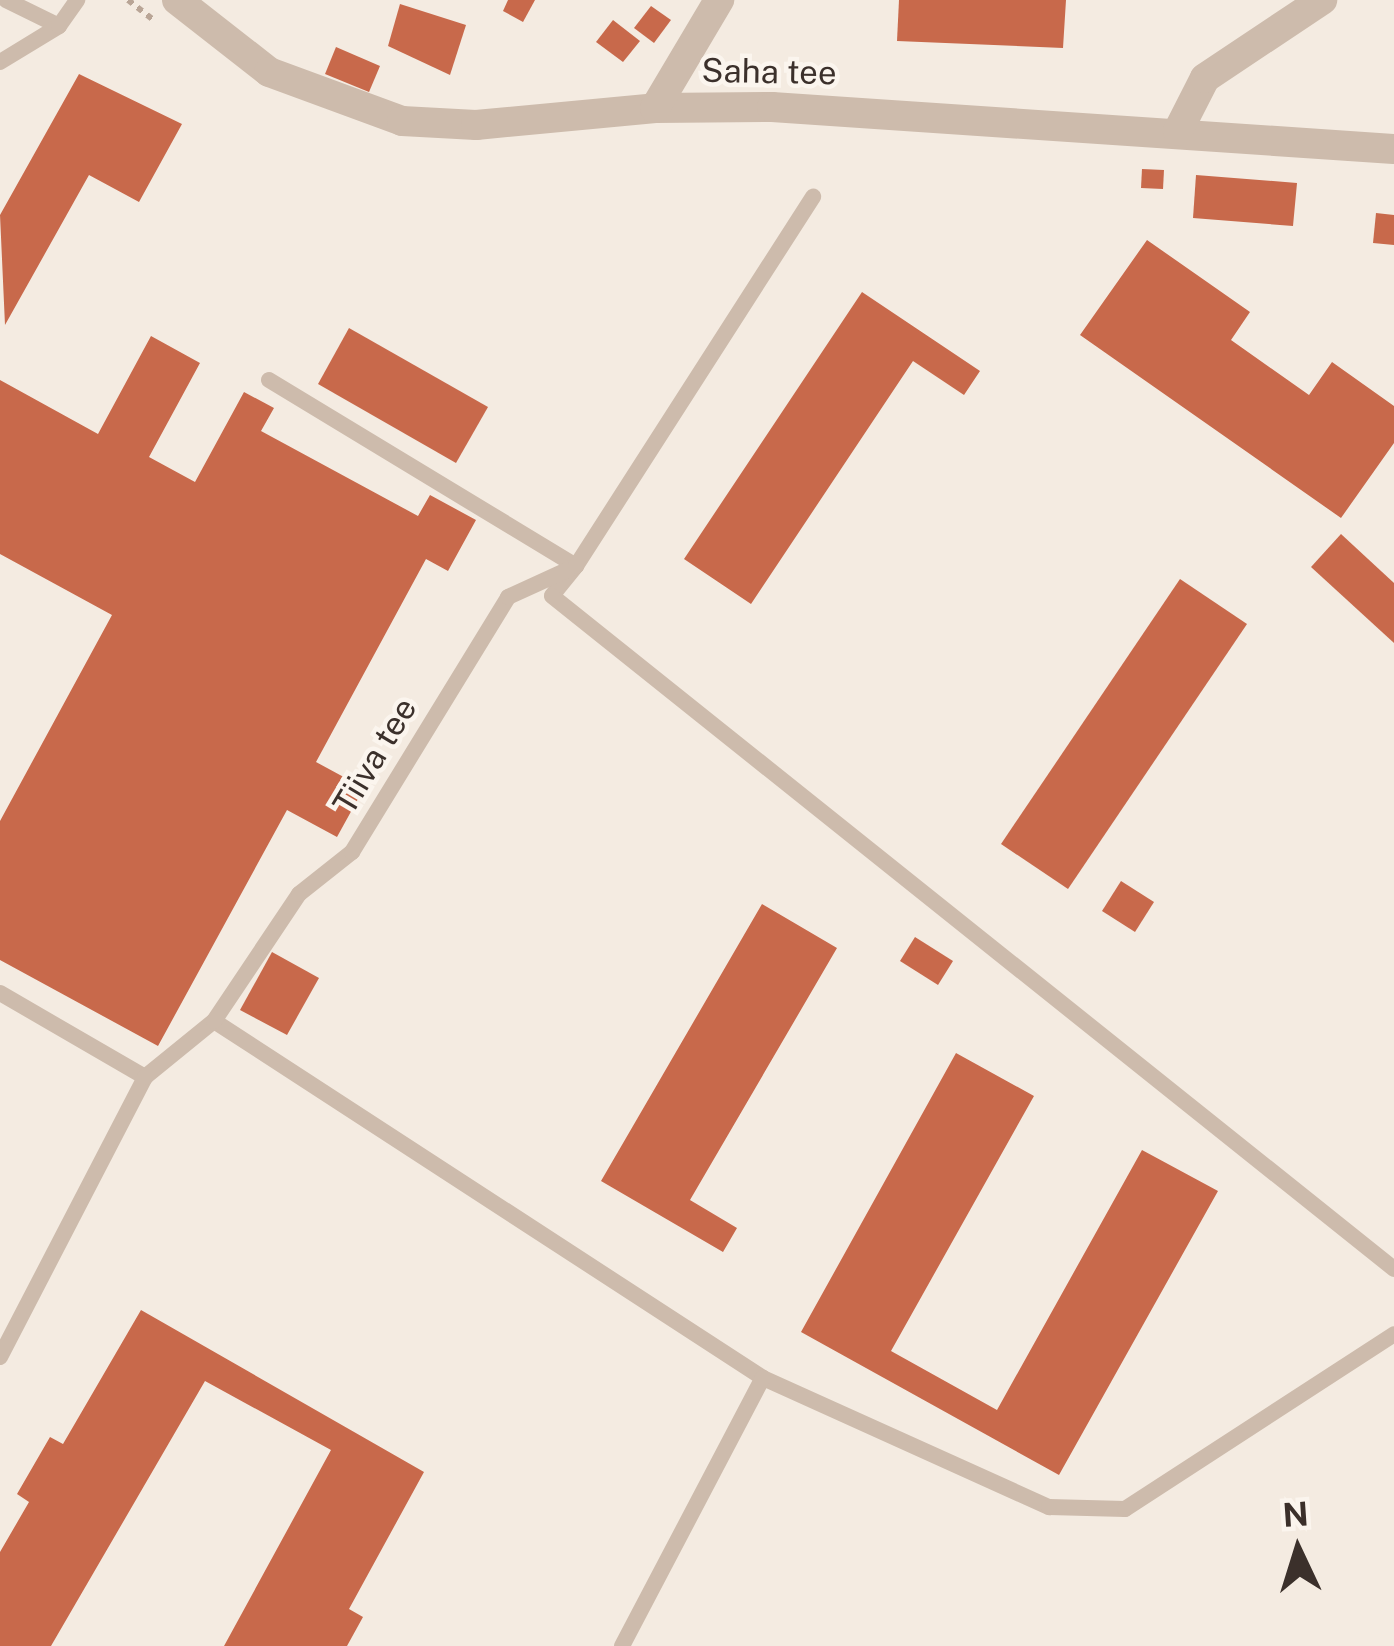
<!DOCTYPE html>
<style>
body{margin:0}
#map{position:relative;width:1394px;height:1646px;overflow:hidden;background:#f4ebe1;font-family:"Public Sans",sans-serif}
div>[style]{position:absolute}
.building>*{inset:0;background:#c8694b}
.path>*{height:6px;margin-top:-3px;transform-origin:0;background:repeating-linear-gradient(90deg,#b9a596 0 6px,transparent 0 12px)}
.lane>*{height:16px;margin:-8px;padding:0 8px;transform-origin:8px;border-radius:8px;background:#cdbbac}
.street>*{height:30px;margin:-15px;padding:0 15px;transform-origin:15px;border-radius:15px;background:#cdbbac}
span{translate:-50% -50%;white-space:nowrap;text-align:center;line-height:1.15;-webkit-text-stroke:9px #fbf5ee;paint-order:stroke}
.street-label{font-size:33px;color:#3b302b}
.north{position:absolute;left:1238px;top:1490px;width:120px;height:120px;-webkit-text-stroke:9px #fbf5ee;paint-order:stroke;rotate:356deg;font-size:33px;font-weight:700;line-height:48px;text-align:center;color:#3b302b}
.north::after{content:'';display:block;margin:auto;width:42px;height:54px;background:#3b302b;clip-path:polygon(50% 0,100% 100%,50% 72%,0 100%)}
</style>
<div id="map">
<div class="building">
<div style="clip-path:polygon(508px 0,535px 0,523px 22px,503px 11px)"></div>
<div style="clip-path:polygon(899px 0,1066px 0,1063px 48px,897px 41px)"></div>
<div style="clip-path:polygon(400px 4px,466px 25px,450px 75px,388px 46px)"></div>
<div style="clip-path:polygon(651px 6px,671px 20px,654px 43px,634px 28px)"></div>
<div style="clip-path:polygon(613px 20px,640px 41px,623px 62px,596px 42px)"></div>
<div style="clip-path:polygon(336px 47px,380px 66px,369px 92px,325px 74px)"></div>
<div style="clip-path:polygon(79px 74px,182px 124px,139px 202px,89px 175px,5px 325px,0 215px)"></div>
<div style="clip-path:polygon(1142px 169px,1164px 170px,1163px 189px,1141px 188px)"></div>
<div style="clip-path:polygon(1196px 175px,1297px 183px,1293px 226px,1193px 218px)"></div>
<div style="clip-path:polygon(1376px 213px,1394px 215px,1394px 245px,1373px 243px)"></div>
<div style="clip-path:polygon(1147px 240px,1250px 312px,1231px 340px,1309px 395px,1332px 362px,1394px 406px,1394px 443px,1341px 518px,1080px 335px)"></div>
<div style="clip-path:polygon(862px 292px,980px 371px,964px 395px,913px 361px,751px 604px,684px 559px)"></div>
<div style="clip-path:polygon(349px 328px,488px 407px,456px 463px,318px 384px)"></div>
<div style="clip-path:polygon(151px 336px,200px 363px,149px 457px,195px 482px,244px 392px,274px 408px,261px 431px,418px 516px,430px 495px,476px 520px,448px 571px,426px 559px,316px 762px,364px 788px,337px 837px,287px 810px,158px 1046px,0 960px,0 821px,112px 615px,0 554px,0 380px,98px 434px)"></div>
<div style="clip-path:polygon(1341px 534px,1394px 583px,1394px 643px,1311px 567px)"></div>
<div style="clip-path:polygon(1180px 579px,1247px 624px,1068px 889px,1001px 844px)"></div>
<div style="clip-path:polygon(1121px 881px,1154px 902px,1135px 932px,1102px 911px)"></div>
<div style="clip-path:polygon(762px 904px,837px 948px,690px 1200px,737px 1228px,723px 1252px,601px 1181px)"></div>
<div style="clip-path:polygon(915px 937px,953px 961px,938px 985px,900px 961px)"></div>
<div style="clip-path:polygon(272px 952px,319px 978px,287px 1035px,240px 1010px)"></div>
<div style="clip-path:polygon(956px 1053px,1034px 1096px,891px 1351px,997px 1410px,1142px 1150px,1218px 1191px,1059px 1475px,801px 1332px)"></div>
<div style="clip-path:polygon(141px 1310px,424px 1472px,349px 1609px,363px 1617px,347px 1646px,224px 1646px,331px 1450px,205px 1381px,51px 1646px,0 1646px,0 1552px,29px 1502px,17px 1494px,50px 1437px,63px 1444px)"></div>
</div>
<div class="path">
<div style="left:128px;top:0;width:33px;rotate:38deg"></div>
</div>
<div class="lane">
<div style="left:6px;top:0;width:59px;rotate:26.1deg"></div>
<div style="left:0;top:62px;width:69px;rotate:-31.4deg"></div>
<div style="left:59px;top:26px;width:32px;rotate:-55deg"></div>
<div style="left:269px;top:380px;width:359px;rotate:31.2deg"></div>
<div style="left:576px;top:566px;width:38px;rotate:129deg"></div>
<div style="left:552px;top:596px;width:1078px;rotate:38.63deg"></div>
<div style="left:0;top:993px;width:168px;rotate:30.1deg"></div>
<div style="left:214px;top:1021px;width:655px;rotate:33.03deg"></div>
<div style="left:763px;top:1378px;width:314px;rotate:24.3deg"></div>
<div style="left:1049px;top:1507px;width:76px;rotate:1.5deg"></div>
<div style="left:1125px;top:1509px;width:321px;rotate:-33deg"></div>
<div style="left:0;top:1357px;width:315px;rotate:-62.6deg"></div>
<div style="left:145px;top:1077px;width:89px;rotate:-39.1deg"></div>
<div style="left:214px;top:1021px;width:153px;rotate:-56.2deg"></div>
<div style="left:299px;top:894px;width:68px;rotate:-38.4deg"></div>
<div style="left:352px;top:852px;width:299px;rotate:-58.5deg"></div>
<div style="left:508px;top:597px;width:75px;rotate:-24.5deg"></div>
<div style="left:576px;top:566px;width:439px;rotate:-57.3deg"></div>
<div style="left:622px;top:1646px;width:303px;rotate:-62.3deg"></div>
</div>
<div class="street">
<div style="left:177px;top:0;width:117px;rotate:38deg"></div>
<div style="left:269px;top:72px;width:142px;rotate:20.2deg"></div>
<div style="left:402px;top:121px;width:74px;rotate:3.1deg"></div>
<div style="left:476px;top:125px;width:180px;rotate:-5.4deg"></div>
<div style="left:655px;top:108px;width:117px;rotate:-0.5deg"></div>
<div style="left:772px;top:107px;width:623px;rotate:3.86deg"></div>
<div style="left:655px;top:108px;width:126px;rotate:-59.3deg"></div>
<div style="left:1178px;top:131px;width:59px;rotate:-63deg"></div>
<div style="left:1205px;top:78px;width:141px;rotate:-33.7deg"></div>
</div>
<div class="street-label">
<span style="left:769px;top:72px;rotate:1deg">Saha tee</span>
<span style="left:375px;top:756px;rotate:-59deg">Tiiva tee</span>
</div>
<div class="north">N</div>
</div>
